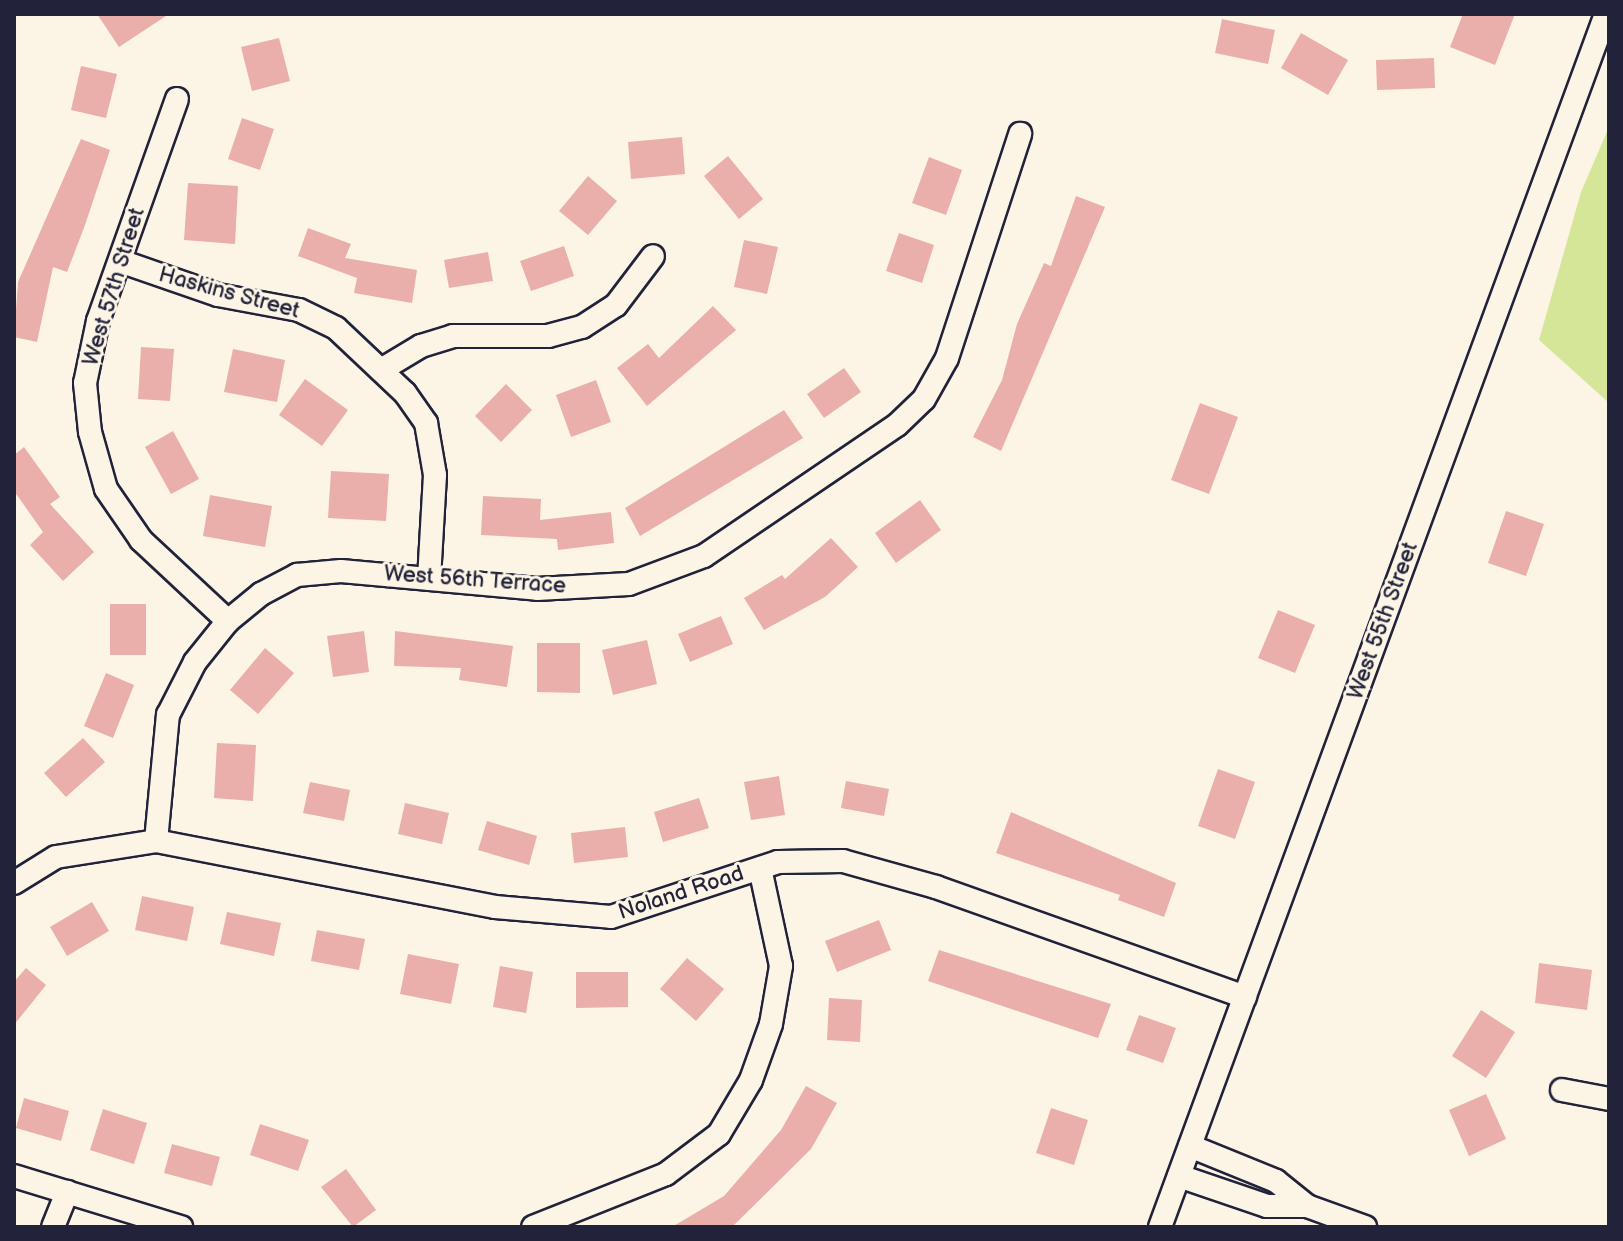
<!DOCTYPE html>
<style>
body{margin:0}
#map{position:relative;width:1623px;height:1241px;overflow:hidden;background:#fcf5e5;font-family:"Balsamiq Sans",sans-serif}
div>[style]{position:absolute}
.green>*{inset:0;background:#d5e699}
.building>*{inset:0;background:#eaafaa}
.roads{filter:drop-shadow(2px 0 #22223b) drop-shadow(-2px 0 #22223b) drop-shadow(0 2px #22223b) drop-shadow(0 -2px #22223b)}
.minor>*{height:22px;margin:-11px;padding:0 11px;transform-origin:11px;border-radius:11px;background:#fcf5e5}
span{translate:-50% -50%;white-space:nowrap;text-align:center;line-height:1.15;-webkit-text-stroke:6px #fcf5e5;paint-order:stroke}
.street-label{font-size:22px;color:#22223b}
.frame{position:absolute;inset:0;border:16px solid #22223b;pointer-events:none}
</style>
<div id="map">
<div class="green">
<div style="clip-path:polygon(1609px 127px,1609px 403px,1539px 340px,1581px 192px)"></div>
</div>
<div class="building">
<div style="clip-path:polygon(97px 14px,169px 14px,119px 47px)"></div>
<div style="clip-path:polygon(1463px 14px,1515px 14px,1495px 65px,1450px 47px)"></div>
<div style="clip-path:polygon(1222px 19px,1275px 30px,1268px 64px,1215px 53px)"></div>
<div style="clip-path:polygon(1301px 33px,1348px 60px,1328px 95px,1281px 68px)"></div>
<div style="clip-path:polygon(279px 38px,290px 81px,252px 91px,241px 47px)"></div>
<div style="clip-path:polygon(1434px 58px,1435px 88px,1377px 90px,1376px 60px)"></div>
<div style="clip-path:polygon(81px 66px,117px 74px,106px 118px,71px 110px)"></div>
<div style="clip-path:polygon(242px 118px,274px 129px,260px 170px,228px 159px)"></div>
<div style="clip-path:polygon(682px 137px,685px 174px,631px 179px,628px 142px)"></div>
<div style="clip-path:polygon(81px 139px,110px 150px,85px 225px,67px 272px,53px 267px,37px 342px,14px 337px,18px 282px)"></div>
<div style="clip-path:polygon(728px 156px,763px 199px,739px 219px,704px 176px)"></div>
<div style="clip-path:polygon(929px 157px,962px 170px,946px 215px,912px 203px)"></div>
<div style="clip-path:polygon(588px 176px,617px 201px,588px 235px,559px 211px)"></div>
<div style="clip-path:polygon(188px 183px,238px 186px,235px 244px,184px 240px)"></div>
<div style="clip-path:polygon(1076px 196px,1105px 207px,1001px 451px,973px 437px,1002px 380px,1017px 324px,1044px 263px,1051px 266px)"></div>
<div style="clip-path:polygon(308px 228px,351px 244px,345px 258px,417px 270px,412px 303px,354px 293px,357px 278px,298px 256px)"></div>
<div style="clip-path:polygon(899px 233px,934px 245px,922px 283px,886px 271px)"></div>
<div style="clip-path:polygon(744px 240px,778px 247px,767px 294px,734px 287px)"></div>
<div style="clip-path:polygon(564px 246px,574px 276px,531px 291px,520px 261px)"></div>
<div style="clip-path:polygon(488px 252px,493px 281px,449px 288px,444px 260px)"></div>
<div style="clip-path:polygon(713px 306px,736px 330px,647px 406px,617px 368px,648px 344px,659px 358px)"></div>
<div style="clip-path:polygon(141px 347px,174px 349px,170px 401px,138px 399px)"></div>
<div style="clip-path:polygon(233px 349px,285px 360px,277px 402px,224px 392px)"></div>
<div style="clip-path:polygon(844px 368px,861px 392px,824px 418px,807px 394px)"></div>
<div style="clip-path:polygon(305px 379px,348px 410px,322px 446px,279px 415px)"></div>
<div style="clip-path:polygon(596px 380px,611px 422px,571px 437px,556px 395px)"></div>
<div style="clip-path:polygon(506px 384px,532px 410px,501px 442px,475px 416px)"></div>
<div style="clip-path:polygon(1200px 403px,1238px 417px,1209px 494px,1171px 480px)"></div>
<div style="clip-path:polygon(784px 410px,803px 438px,640px 536px,625px 508px)"></div>
<div style="clip-path:polygon(173px 431px,199px 479px,171px 494px,145px 447px)"></div>
<div style="clip-path:polygon(24px 447px,60px 497px,50px 504px,94px 552px,63px 581px,30px 545px,43px 532px,14px 491px,14px 455px)"></div>
<div style="clip-path:polygon(331px 471px,389px 474px,386px 521px,328px 518px)"></div>
<div style="clip-path:polygon(210px 495px,272px 506px,265px 547px,203px 536px)"></div>
<div style="clip-path:polygon(483px 496px,541px 499px,540px 520px,611px 512px,614px 543px,558px 550px,557px 539px,481px 535px)"></div>
<div style="clip-path:polygon(920px 500px,941px 530px,896px 563px,875px 533px)"></div>
<div style="clip-path:polygon(1506px 511px,1544px 524px,1526px 576px,1488px 563px)"></div>
<div style="clip-path:polygon(831px 538px,858px 567px,825px 597px,764px 630px,744px 598px,782px 575px,785px 579px)"></div>
<div style="clip-path:polygon(110px 604px,146px 604px,146px 655px,110px 655px)"></div>
<div style="clip-path:polygon(1278px 610px,1315px 625px,1295px 673px,1258px 658px)"></div>
<div style="clip-path:polygon(721px 616px,733px 644px,690px 662px,678px 634px)"></div>
<div style="clip-path:polygon(364px 631px,369px 672px,333px 677px,327px 636px)"></div>
<div style="clip-path:polygon(395px 631px,513px 646px,507px 687px,459px 680px,461px 668px,394px 666px)"></div>
<div style="clip-path:polygon(647px 640px,657px 684px,613px 695px,602px 650px)"></div>
<div style="clip-path:polygon(537px 643px,580px 643px,580px 693px,537px 692px)"></div>
<div style="clip-path:polygon(265px 648px,294px 673px,258px 714px,230px 690px)"></div>
<div style="clip-path:polygon(106px 673px,134px 685px,113px 738px,84px 726px)"></div>
<div style="clip-path:polygon(83px 738px,105px 762px,66px 797px,44px 773px)"></div>
<div style="clip-path:polygon(217px 743px,256px 745px,253px 801px,214px 798px)"></div>
<div style="clip-path:polygon(1218px 769px,1255px 782px,1235px 839px,1198px 826px)"></div>
<div style="clip-path:polygon(779px 776px,785px 815px,751px 820px,744px 782px)"></div>
<div style="clip-path:polygon(846px 781px,889px 789px,884px 816px,841px 808px)"></div>
<div style="clip-path:polygon(310px 782px,350px 790px,344px 821px,303px 813px)"></div>
<div style="clip-path:polygon(699px 798px,709px 828px,663px 842px,654px 812px)"></div>
<div style="clip-path:polygon(405px 803px,449px 813px,442px 844px,398px 834px)"></div>
<div style="clip-path:polygon(1011px 812px,1176px 883px,1164px 917px,1118px 900px,1120px 895px,996px 853px)"></div>
<div style="clip-path:polygon(487px 821px,537px 836px,529px 865px,478px 850px)"></div>
<div style="clip-path:polygon(625px 827px,628px 857px,574px 863px,571px 833px)"></div>
<div style="clip-path:polygon(142px 896px,194px 907px,187px 941px,135px 930px)"></div>
<div style="clip-path:polygon(92px 902px,109px 931px,67px 956px,50px 927px)"></div>
<div style="clip-path:polygon(227px 912px,281px 923px,274px 956px,220px 944px)"></div>
<div style="clip-path:polygon(879px 920px,891px 950px,837px 972px,825px 941px)"></div>
<div style="clip-path:polygon(317px 930px,365px 939px,359px 970px,311px 961px)"></div>
<div style="clip-path:polygon(939px 950px,1111px 1004px,1098px 1038px,928px 981px)"></div>
<div style="clip-path:polygon(408px 954px,459px 964px,451px 1004px,400px 994px)"></div>
<div style="clip-path:polygon(687px 958px,724px 989px,696px 1021px,660px 989px)"></div>
<div style="clip-path:polygon(1539px 963px,1592px 970px,1587px 1010px,1535px 1003px)"></div>
<div style="clip-path:polygon(500px 966px,533px 972px,526px 1013px,493px 1007px)"></div>
<div style="clip-path:polygon(26px 968px,46px 985px,14px 1025px,14px 982px)"></div>
<div style="clip-path:polygon(576px 972px,628px 972px,628px 1007px,576px 1008px)"></div>
<div style="clip-path:polygon(829px 998px,862px 1000px,860px 1042px,827px 1040px)"></div>
<div style="clip-path:polygon(1481px 1010px,1515px 1032px,1486px 1078px,1452px 1056px)"></div>
<div style="clip-path:polygon(1139px 1015px,1176px 1028px,1163px 1063px,1126px 1050px)"></div>
<div style="clip-path:polygon(806px 1086px,837px 1103px,811px 1149px,732px 1227px,672px 1227px,724px 1196px,781px 1130px)"></div>
<div style="clip-path:polygon(1486px 1094px,1506px 1139px,1469px 1156px,1449px 1110px)"></div>
<div style="clip-path:polygon(24px 1098px,69px 1111px,61px 1141px,16px 1128px)"></div>
<div style="clip-path:polygon(1051px 1108px,1088px 1120px,1074px 1165px,1036px 1153px)"></div>
<div style="clip-path:polygon(103px 1109px,147px 1123px,134px 1164px,90px 1150px)"></div>
<div style="clip-path:polygon(260px 1124px,309px 1140px,298px 1171px,250px 1155px)"></div>
<div style="clip-path:polygon(172px 1144px,220px 1157px,212px 1186px,164px 1173px)"></div>
<div style="clip-path:polygon(346px 1169px,376px 1210px,353px 1227px,321px 1187px)"></div>
</div>
<div class="roads">
<div class="minor">
<div style="left:177px;top:99px;width:236px;rotate:109.6deg"></div>
<div style="left:98px;top:321px;width:63px;rotate:101.8deg"></div>
<div style="left:85px;top:383px;width:49px;rotate:84.2deg"></div>
<div style="left:90px;top:432px;width:59px;rotate:74.3deg"></div>
<div style="left:106px;top:489px;width:62px;rotate:55.5deg"></div>
<div style="left:141px;top:540px;width:119px;rotate:43deg"></div>
<div style="left:120px;top:261px;width:104px;rotate:19.1deg"></div>
<div style="left:218px;top:295px;width:82px;rotate:10.5deg"></div>
<div style="left:299px;top:310px;width:41px;rotate:25.9deg"></div>
<div style="left:336px;top:328px;width:95px;rotate:43.3deg"></div>
<div style="left:405px;top:393px;width:37px;rotate:55deg"></div>
<div style="left:426px;top:423px;width:53px;rotate:80.2deg"></div>
<div style="left:435px;top:475px;width:104px;rotate:93.3deg"></div>
<div style="left:381px;top:370px;width:47px;rotate:-31deg"></div>
<div style="left:421px;top:346px;width:34px;rotate:-17deg"></div>
<div style="left:453px;top:336px;width:95px"></div>
<div style="left:548px;top:336px;width:35px;rotate:-15deg"></div>
<div style="left:582px;top:327px;width:40px;rotate:-32.9deg"></div>
<div style="left:616px;top:305px;width:61px;rotate:-52.9deg"></div>
<div style="left:156px;top:841px;width:127px;rotate:-84.6deg"></div>
<div style="left:168px;top:715px;width:59px;rotate:-63deg"></div>
<div style="left:195px;top:662px;width:53px;rotate:-51.2deg"></div>
<div style="left:228px;top:621px;width:43px;rotate:-39.3deg"></div>
<div style="left:261px;top:594px;width:41px;rotate:-27.8deg"></div>
<div style="left:297px;top:575px;width:44px;rotate:-5.2deg"></div>
<div style="left:341px;top:571px;width:197px;rotate:5.2deg"></div>
<div style="left:537px;top:589px;width:92px;rotate:-3.1deg"></div>
<div style="left:629px;top:584px;width:80px;rotate:-20.5deg"></div>
<div style="left:704px;top:556px;width:233px;rotate:-34.2deg"></div>
<div style="left:897px;top:425px;width:37px;rotate:-44deg"></div>
<div style="left:924px;top:399px;width:47px;rotate:-60.7deg"></div>
<div style="left:947px;top:358px;width:236px;rotate:-71.9deg"></div>
<div style="left:14px;top:883px;width:49px;rotate:-31.8deg"></div>
<div style="left:56px;top:857px;width:101px;rotate:-9.1deg"></div>
<div style="left:156px;top:841px;width:345px;rotate:11deg"></div>
<div style="left:495px;top:907px;width:116px;rotate:4.9deg"></div>
<div style="left:611px;top:917px;width:176px;rotate:-18.2deg"></div>
<div style="left:778px;top:862px;width:65px;rotate:-0.9deg"></div>
<div style="left:843px;top:861px;width:97px;rotate:15.6deg"></div>
<div style="left:936px;top:887px;width:328px;rotate:19.6deg"></div>
<div style="left:1562px;top:1090px;width:48px;rotate:10.8deg"></div>
<div style="left:1190px;top:1146px;width:93px;rotate:22.1deg"></div>
<div style="left:1276px;top:1181px;width:40px;rotate:39deg"></div>
<div style="left:1307px;top:1206px;width:62px;rotate:19.9deg"></div>
<div style="left:14px;top:1176px;width:175px;rotate:17deg"></div>
<div style="left:1179px;top:1176px;width:93px;rotate:18.8deg"></div>
<div style="left:1267px;top:1206px;width:40px"></div>
<div style="left:53px;top:1227px;width:38px;rotate:-68deg"></div>
<div style="left:533px;top:1227px;width:143px;rotate:-21.7deg"></div>
<div style="left:666px;top:1174px;width:66px;rotate:-37deg"></div>
<div style="left:719px;top:1134px;width:63px;rotate:-59.3deg"></div>
<div style="left:751px;top:1080px;width:59px;rotate:-70.3deg"></div>
<div style="left:771px;top:1024px;width:59px;rotate:-80.2deg"></div>
<div style="left:781px;top:966px;width:100px;rotate:-102.1deg"></div>
<div style="left:1160px;top:1227px;width:1292px;rotate:-69.81deg"></div>
</div>
</div>
<div class="street-label">
<span style="left:114px;top:287px;rotate:-73deg">West 57th Street</span>
<span style="left:229px;top:293px;rotate:15deg">Haskins Street</span>
<span style="left:475px;top:580px;rotate:4deg">West 56th Terrace</span>
<span style="left:1383px;top:621px;rotate:-70deg">West 55th Street</span>
<span style="left:681px;top:893px;rotate:-18deg">Noland Road</span>
</div>
<div class="frame"></div>
</div>
